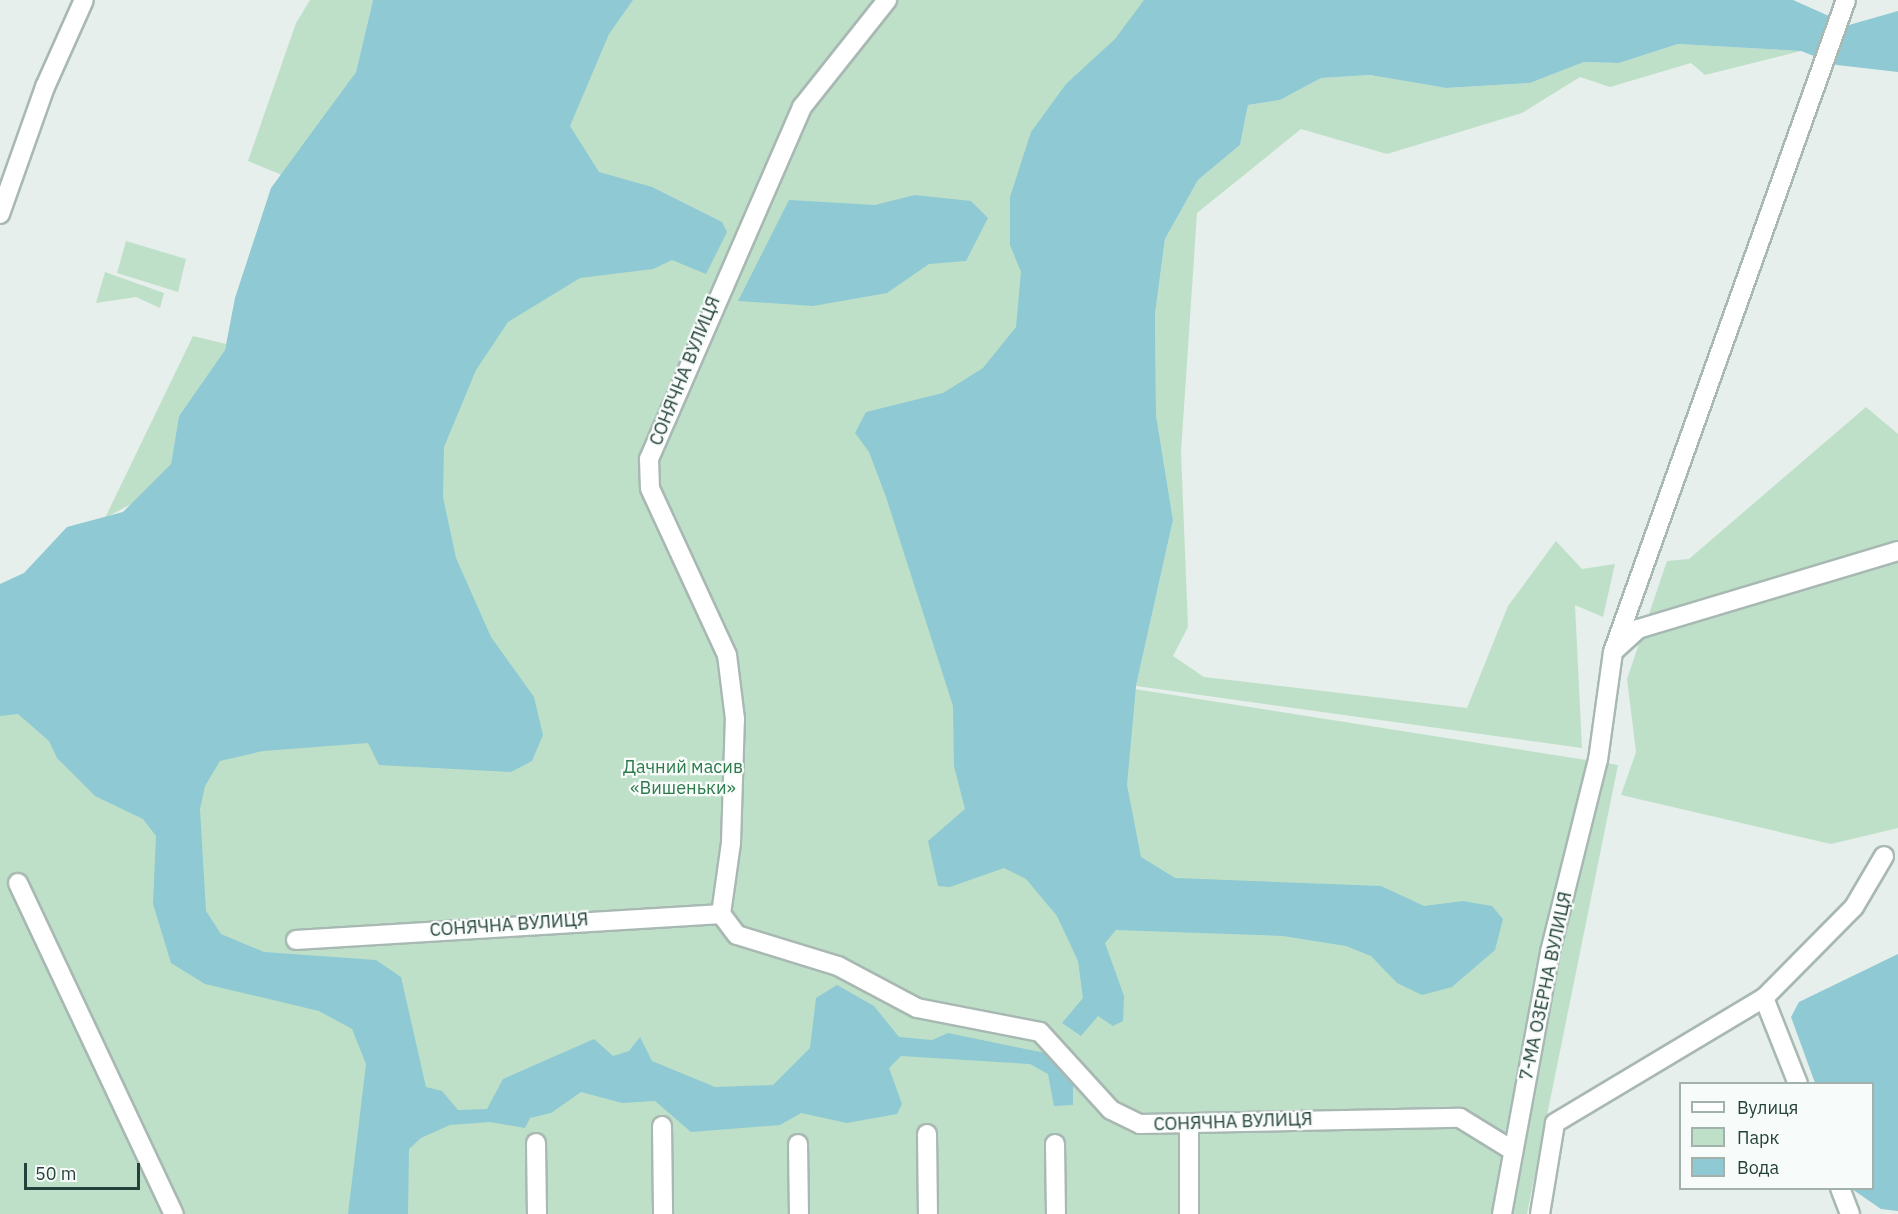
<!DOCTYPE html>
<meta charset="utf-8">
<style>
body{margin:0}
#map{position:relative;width:1898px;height:1214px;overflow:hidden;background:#e6efeb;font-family:"IBM Plex Sans",sans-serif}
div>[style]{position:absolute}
.green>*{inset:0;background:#bfe0c8}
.water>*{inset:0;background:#8ec9d4}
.roads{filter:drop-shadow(2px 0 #a8b8b2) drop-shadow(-2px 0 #a8b8b2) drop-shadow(0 2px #a8b8b2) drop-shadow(0 -2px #a8b8b2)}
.minor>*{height:18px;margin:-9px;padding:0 9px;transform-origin:9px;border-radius:9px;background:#fff}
span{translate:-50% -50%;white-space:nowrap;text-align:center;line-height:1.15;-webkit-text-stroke:4.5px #f7fbf9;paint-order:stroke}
.street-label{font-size:18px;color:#24423a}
.park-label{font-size:18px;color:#2d7a4b}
.legend{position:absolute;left:1679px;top:1082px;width:195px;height:108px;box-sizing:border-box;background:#f7fbf9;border:2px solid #a3b1ad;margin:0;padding:8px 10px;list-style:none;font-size:18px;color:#24423a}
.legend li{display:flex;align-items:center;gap:12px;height:30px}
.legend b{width:30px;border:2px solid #a3b1ad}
.scale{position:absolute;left:24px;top:1163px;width:116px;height:27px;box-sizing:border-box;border:3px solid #24423a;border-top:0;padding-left:8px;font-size:18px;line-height:21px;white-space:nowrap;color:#24423a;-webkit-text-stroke:4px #f7fbf9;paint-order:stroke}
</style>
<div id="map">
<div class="green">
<div style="clip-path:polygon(310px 0,373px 0,356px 72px,282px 175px,248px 161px,296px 23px)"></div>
<div style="clip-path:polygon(578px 0,1188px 0,1109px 685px,1618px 765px,1527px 1214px,0 1214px,0 634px,51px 621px)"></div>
<div style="clip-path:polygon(1678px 44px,1801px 51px,1705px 75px,1691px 63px,1610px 87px,1580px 77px,1522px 113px,1387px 154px,1301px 129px,1197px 213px,1181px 452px,1188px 627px,1173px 656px,1204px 677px,1467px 708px,1508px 606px,1556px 541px,1582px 569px,1615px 564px,1603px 617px,1575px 605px,1582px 748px,1136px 686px,1173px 520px,1156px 415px,1155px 314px,1165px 239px,1198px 180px,1240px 145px,1248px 105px,1280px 100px,1321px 78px,1370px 75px,1446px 88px,1530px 83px,1584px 62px,1619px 63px)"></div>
<div style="clip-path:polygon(126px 241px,186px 259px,178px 292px,117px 273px)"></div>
<div style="clip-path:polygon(105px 272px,164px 293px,160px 308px,136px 297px,96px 303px)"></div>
<div style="clip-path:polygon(193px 336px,226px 344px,225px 350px,179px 416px,171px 464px,137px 501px,105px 518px)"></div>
<div style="clip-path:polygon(1866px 407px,1898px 434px,1898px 828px,1831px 844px,1621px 795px,1636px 752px,1627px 679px,1667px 561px,1689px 559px)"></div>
</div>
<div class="water">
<div style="clip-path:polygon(373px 0,633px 0,609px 34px,570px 126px,599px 172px,652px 187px,722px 222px,727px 232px,706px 274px,672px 260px,653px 269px,580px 278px,508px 322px,476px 370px,444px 447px,443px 497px,456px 558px,491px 637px,534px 697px,543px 735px,532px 761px,511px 772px,379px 765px,368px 743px,263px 751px,220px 761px,205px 786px,200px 809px,206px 911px,221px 934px,264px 952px,376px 960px,401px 977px,426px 1087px,442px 1091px,458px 1110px,487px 1109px,503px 1079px,594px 1039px,613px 1056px,629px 1051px,640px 1037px,652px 1061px,715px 1087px,773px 1085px,810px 1048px,816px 998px,837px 985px,874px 1006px,899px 1037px,932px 1040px,948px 1033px,1060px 1056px,1073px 1080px,1073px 1105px,1054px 1106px,1048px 1074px,1030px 1064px,901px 1056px,889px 1068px,902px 1104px,897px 1114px,847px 1123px,801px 1113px,780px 1125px,691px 1132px,655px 1101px,622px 1103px,581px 1092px,551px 1113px,530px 1118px,525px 1128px,490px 1122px,450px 1125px,421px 1138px,409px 1149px,408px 1214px,348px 1214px,366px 1064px,352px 1029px,319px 1011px,205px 984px,171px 963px,153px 904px,156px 836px,143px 819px,95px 796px,57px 758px,49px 741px,18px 714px,0 716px,0 584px,24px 573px,67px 527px,123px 512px,171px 464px,179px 416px,225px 350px,235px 298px,271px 188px,356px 72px)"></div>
<div style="clip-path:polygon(1144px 0,1793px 0,1849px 25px,1898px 11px,1898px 72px,1837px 65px,1801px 51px,1678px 44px,1619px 63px,1584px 62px,1530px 83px,1446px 88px,1370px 75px,1321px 78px,1280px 100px,1248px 105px,1240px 145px,1198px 180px,1165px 239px,1155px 314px,1156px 415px,1173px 520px,1136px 686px,1127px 785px,1141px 857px,1175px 878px,1381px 886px,1424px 906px,1463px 901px,1492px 906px,1503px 919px,1495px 950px,1452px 987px,1422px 995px,1397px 983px,1371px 956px,1346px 946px,1283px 936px,1116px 930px,1105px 943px,1124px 996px,1123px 1021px,1113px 1026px,1098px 1016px,1081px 1036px,1062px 1023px,1083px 998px,1078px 961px,1057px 916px,1026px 879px,1004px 868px,950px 887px,938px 886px,928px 841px,965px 809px,954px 766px,953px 706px,886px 497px,869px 452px,855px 433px,866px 412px,943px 393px,983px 368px,1016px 327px,1021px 272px,1010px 245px,1010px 197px,1031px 132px,1066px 84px,1115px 39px)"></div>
<div style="clip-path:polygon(915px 195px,971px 201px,988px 218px,966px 261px,929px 264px,887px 293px,813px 306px,738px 301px,789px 200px,875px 205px)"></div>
<div style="clip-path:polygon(1898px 954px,1898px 1211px,1881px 1209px,1852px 1189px,1872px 1188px,1872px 1084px,1815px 1083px,1791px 1017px,1799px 1002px)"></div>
</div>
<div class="roads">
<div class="minor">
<div style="left:0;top:214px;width:135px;rotate:-70.5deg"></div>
<div style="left:45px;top:87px;width:95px;rotate:-65.9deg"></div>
<div style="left:1616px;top:649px;width:30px;rotate:-42deg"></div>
<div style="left:1638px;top:629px;width:271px;rotate:-16.7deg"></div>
<div style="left:18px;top:883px;width:366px;rotate:64.8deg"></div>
<div style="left:721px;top:914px;width:72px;rotate:-82deg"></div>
<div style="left:731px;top:843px;width:124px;rotate:-88.2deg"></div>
<div style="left:735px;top:719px;width:64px;rotate:-97.1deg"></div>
<div style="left:727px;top:655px;width:184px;rotate:-114.8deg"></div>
<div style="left:650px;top:488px;width:29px;rotate:-92deg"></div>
<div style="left:649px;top:459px;width:384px;rotate:-66.5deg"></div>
<div style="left:802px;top:107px;width:137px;rotate:-51.5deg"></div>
<div style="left:721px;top:914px;width:26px;rotate:53deg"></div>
<div style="left:737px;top:935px;width:106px;rotate:17.1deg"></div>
<div style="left:838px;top:966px;width:89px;rotate:28deg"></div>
<div style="left:917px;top:1008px;width:125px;rotate:11deg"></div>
<div style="left:1040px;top:1032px;width:105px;rotate:47.7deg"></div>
<div style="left:1111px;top:1110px;width:32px;rotate:26deg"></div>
<div style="left:1140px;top:1124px;width:320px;rotate:-1.1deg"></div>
<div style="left:1460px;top:1118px;width:61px;rotate:31.6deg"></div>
<div style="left:296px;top:940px;width:426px;rotate:-3.5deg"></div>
<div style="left:1764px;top:998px;width:92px;rotate:68.4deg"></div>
<div style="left:1189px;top:1125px;width:89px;rotate:90deg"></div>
<div style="left:662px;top:1126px;width:88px;rotate:89.3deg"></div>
<div style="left:927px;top:1134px;width:80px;rotate:89.3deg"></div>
<div style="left:536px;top:1143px;width:71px;rotate:89.2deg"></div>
<div style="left:798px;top:1144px;width:70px;rotate:89.2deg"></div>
<div style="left:1055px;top:1144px;width:70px;rotate:89.2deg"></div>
<div style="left:1840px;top:1188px;width:28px;rotate:69deg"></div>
<div style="left:1502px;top:1214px;width:266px;rotate:-79.6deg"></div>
<div style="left:1550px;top:952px;width:198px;rotate:-76deg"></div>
<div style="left:1598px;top:760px;width:109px;rotate:-82.1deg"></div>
<div style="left:1613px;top:652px;width:692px;rotate:-70.34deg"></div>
<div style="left:1540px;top:1214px;width:92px;rotate:-80.6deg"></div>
<div style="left:1555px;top:1123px;width:244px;rotate:-30.9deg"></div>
<div style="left:1764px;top:998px;width:128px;rotate:-45.3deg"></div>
<div style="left:1854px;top:907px;width:59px;rotate:-59.5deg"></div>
</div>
</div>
<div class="street-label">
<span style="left:685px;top:371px;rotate:-68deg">СОНЯЧНА ВУЛИЦЯ</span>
<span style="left:509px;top:925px;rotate:-4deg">СОНЯЧНА ВУЛИЦЯ</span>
<span style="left:1546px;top:986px;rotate:-78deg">7-МА ОЗЕРНА ВУЛИЦЯ</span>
<span style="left:1233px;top:1122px;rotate:-2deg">СОНЯЧНА ВУЛИЦЯ</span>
</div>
<div class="park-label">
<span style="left:683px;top:778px">Дачний масив<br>«Вишеньки»</span>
</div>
<ul class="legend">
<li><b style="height:8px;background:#fff"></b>Вулиця</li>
<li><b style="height:16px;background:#bfe0c8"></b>Парк</li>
<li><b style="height:16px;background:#8ec9d4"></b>Вода</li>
</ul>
<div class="scale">50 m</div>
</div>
